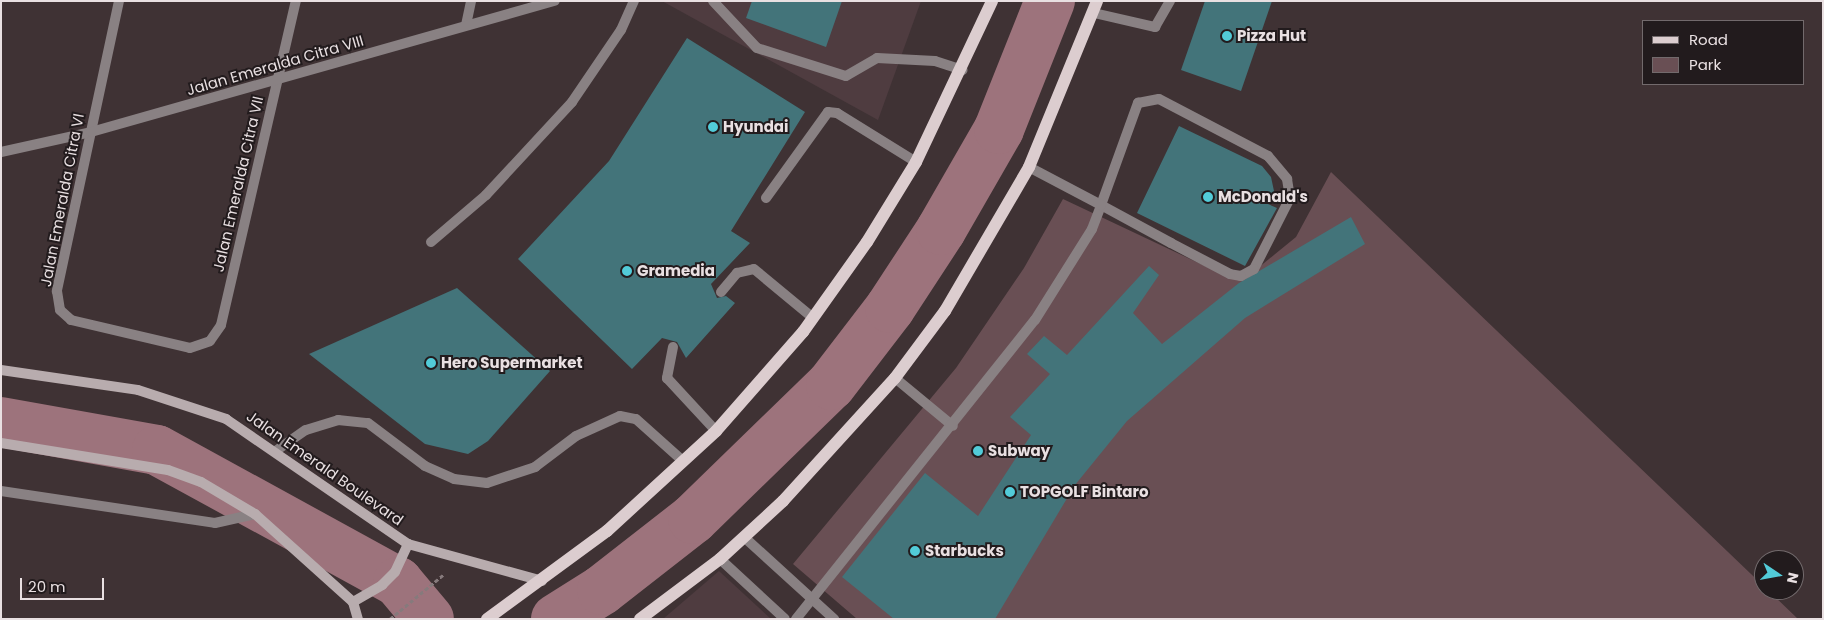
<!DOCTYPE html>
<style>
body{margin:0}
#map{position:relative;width:1824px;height:620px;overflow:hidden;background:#3f3234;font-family:Poppins,sans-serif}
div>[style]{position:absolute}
.built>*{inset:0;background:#4f3c40}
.green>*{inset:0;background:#694f54}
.river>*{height:50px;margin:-25px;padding:0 25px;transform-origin:25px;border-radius:25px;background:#9d737c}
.building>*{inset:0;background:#43747a}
.path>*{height:3px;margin-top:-1.5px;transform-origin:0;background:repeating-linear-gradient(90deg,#867a7c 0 4px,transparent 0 6.5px)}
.service>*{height:10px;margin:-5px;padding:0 5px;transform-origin:5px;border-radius:5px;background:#898183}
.minor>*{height:10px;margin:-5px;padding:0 5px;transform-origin:5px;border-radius:5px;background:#898183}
.secondary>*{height:10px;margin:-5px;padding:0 5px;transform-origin:5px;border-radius:5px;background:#b8acae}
.primary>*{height:12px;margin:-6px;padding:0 6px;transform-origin:6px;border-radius:6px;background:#dccdcf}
.dots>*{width:14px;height:14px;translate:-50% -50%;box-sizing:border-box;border:2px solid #221b1d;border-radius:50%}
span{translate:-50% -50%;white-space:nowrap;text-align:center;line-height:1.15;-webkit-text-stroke:4px #221b1d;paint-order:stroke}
.poi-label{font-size:15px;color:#e9e0e2;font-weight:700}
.left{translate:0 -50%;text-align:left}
.street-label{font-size:15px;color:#e9e0e2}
.frame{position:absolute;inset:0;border:2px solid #e9e0e2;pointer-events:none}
.legend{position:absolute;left:1642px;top:20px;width:162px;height:65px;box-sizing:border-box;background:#221b1d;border:1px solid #726a6c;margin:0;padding:6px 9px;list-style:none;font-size:15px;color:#e9e0e2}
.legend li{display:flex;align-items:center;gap:10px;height:25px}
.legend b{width:25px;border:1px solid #726a6c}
.north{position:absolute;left:1754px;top:550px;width:50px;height:50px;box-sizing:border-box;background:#221b1d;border:1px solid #726a6c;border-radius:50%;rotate:102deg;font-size:14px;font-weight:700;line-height:20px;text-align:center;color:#e9e0e2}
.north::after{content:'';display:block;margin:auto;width:18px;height:22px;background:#52cbd8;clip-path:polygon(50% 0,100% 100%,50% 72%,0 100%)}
.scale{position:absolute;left:20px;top:578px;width:84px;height:22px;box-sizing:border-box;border:2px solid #e9e0e2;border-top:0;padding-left:6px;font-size:15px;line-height:18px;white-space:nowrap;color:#e9e0e2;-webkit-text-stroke:4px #221b1d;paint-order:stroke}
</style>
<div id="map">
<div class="built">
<div style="clip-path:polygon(662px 1px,921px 1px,878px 120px)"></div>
<div style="clip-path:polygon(719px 571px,771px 619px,663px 619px)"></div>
</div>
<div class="green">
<div style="clip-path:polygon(1331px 172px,1798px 619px,857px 619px,793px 564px,956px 368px,1024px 268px,1063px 199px,1224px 275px,1258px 268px,1296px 237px)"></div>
</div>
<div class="river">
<div style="left:1px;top:422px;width:158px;rotate:10.2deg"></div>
<div style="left:157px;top:450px;width:275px;rotate:28.7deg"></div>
<div style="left:398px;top:582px;width:48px;rotate:50deg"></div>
<div style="left:556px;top:619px;width:54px;rotate:-32.2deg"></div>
<div style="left:602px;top:590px;width:115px;rotate:-38deg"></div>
<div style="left:693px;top:519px;width:192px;rotate:-44.2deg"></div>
<div style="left:831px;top:385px;width:97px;rotate:-52.5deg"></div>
<div style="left:890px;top:308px;width:93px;rotate:-56.8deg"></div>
<div style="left:941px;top:230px;width:116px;rotate:-60.1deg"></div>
<div style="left:999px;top:129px;width:138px;rotate:-68.3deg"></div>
</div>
<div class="building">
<div style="clip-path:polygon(752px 1px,842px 1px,826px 47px,746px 18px)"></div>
<div style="clip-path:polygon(1205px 1px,1272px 1px,1241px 91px,1181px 70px)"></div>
<div style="clip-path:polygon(687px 38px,805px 112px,731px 231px,750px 243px,711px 284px,717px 298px,726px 296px,735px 303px,686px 358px,677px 342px,662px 338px,632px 369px,518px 259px,609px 161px)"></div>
<div style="clip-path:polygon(1179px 126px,1262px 166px,1271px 177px,1274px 191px,1268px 204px,1277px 208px,1245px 266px,1137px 213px)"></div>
<div style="clip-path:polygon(1351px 217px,1365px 244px,1245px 318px,1127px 421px,1075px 485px,995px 619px,894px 619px,842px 577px,925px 473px,978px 516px,1031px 435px,1010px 417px,1050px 374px,1027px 354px,1044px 336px,1067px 355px,1149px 266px,1159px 275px,1133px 313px,1162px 344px,1239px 283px)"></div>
<div style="clip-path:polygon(457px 288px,550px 371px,488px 441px,468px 454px,425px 444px,309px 354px)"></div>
</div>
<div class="path">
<div style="left:390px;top:619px;width:69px;rotate:-39.7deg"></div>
</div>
<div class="service">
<div style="left:713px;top:1px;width:64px;rotate:46.9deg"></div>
<div style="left:757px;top:48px;width:93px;rotate:17.5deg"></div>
<div style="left:846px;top:76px;width:36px;rotate:-30deg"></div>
<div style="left:877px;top:58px;width:58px;rotate:3deg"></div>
<div style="left:935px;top:61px;width:29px;rotate:18deg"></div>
<div style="left:1094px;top:13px;width:63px;rotate:12.9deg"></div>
<div style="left:1155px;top:27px;width:30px;rotate:-60deg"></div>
<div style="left:766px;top:198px;width:106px;rotate:-54.2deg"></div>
<div style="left:828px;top:112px;width:9px;rotate:6deg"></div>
<div style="left:837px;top:113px;width:93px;rotate:31.8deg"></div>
<div style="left:721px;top:292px;width:25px;rotate:-50deg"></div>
<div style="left:737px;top:273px;width:17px;rotate:-13deg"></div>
<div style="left:754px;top:269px;width:77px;rotate:39.7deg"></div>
<div style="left:673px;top:347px;width:32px;rotate:101deg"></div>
<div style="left:667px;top:378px;width:72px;rotate:47.2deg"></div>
<div style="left:895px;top:378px;width:75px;rotate:39.6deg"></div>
<div style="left:277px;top:450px;width:35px;rotate:-35deg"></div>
<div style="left:306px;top:430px;width:34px;rotate:-17deg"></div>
<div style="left:338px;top:420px;width:30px;rotate:6deg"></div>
<div style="left:368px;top:423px;width:71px;rotate:37deg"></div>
<div style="left:425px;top:466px;width:32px;rotate:24deg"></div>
<div style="left:454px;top:479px;width:33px;rotate:7deg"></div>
<div style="left:487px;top:483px;width:51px;rotate:-18.4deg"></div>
<div style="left:535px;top:467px;width:51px;rotate:-37.1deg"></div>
<div style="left:576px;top:436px;width:48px;rotate:-24.4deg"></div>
<div style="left:620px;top:416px;width:16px;rotate:11deg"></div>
<div style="left:636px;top:419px;width:63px;rotate:41.8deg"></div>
<div style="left:1px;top:491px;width:216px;rotate:8.5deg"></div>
<div style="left:215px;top:523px;width:41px;rotate:-12.7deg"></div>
<div style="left:796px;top:619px;width:383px;rotate:-51.4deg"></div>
<div style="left:1035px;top:320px;width:107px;rotate:-57.9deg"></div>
<div style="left:1092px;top:229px;width:26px;rotate:-69deg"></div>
<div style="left:1101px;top:205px;width:109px;rotate:-70.1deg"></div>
<div style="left:1138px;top:103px;width:21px;rotate:-11deg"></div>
<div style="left:1159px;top:99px;width:123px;rotate:27.6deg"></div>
<div style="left:1268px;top:156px;width:30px;rotate:50deg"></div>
<div style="left:1287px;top:179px;width:19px;rotate:81deg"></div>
<div style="left:1290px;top:198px;width:80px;rotate:116.9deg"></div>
<div style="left:1254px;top:269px;width:15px;rotate:152deg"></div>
<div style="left:1241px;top:276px;width:11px;rotate:-170deg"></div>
<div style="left:1230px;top:274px;width:67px;rotate:-152.3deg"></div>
<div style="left:1171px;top:243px;width:80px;rotate:-151.5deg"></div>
<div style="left:1101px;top:205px;width:81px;rotate:-152.2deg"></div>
</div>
<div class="minor">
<div style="left:119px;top:1px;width:297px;rotate:102.1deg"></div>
<div style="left:57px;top:291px;width:19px;rotate:81deg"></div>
<div style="left:60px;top:310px;width:15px;rotate:42deg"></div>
<div style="left:71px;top:320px;width:122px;rotate:13.2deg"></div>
<div style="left:190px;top:348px;width:21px;rotate:-19deg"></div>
<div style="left:210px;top:341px;width:19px;rotate:-55deg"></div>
<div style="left:221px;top:325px;width:333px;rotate:-77deg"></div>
<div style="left:466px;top:25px;width:25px;rotate:-78deg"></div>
<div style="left:1px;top:152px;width:92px;rotate:-12.5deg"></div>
<div style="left:91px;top:132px;width:482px;rotate:-15.8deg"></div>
<div style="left:431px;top:242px;width:72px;rotate:-40.5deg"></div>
<div style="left:486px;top:195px;width:127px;rotate:-47.2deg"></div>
<div style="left:572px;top:102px;width:87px;rotate:-55.8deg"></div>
<div style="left:621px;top:30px;width:32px;rotate:-66deg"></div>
<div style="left:744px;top:537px;width:122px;rotate:42.3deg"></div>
<div style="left:720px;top:559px;width:88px;rotate:42.7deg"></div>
</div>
<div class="secondary">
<div style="left:1px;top:370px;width:138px;rotate:8.3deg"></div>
<div style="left:138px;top:390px;width:93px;rotate:18.2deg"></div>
<div style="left:226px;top:419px;width:221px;rotate:34.5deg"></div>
<div style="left:408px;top:544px;width:139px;rotate:15.4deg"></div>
<div style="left:1px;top:443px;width:169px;rotate:9.2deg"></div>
<div style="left:168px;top:470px;width:35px;rotate:20deg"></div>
<div style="left:201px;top:482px;width:63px;rotate:30.7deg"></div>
<div style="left:255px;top:514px;width:132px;rotate:41.9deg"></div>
<div style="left:353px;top:602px;width:18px;rotate:74deg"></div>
<div style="left:353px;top:602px;width:34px;rotate:-30deg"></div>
<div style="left:382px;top:585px;width:18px;rotate:-45deg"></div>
<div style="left:395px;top:572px;width:31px;rotate:-65deg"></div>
</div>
<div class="primary">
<div style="left:487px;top:619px;width:149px;rotate:-36.3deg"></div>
<div style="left:607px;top:531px;width:148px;rotate:-42.5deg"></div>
<div style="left:716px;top:431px;width:132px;rotate:-48.7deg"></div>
<div style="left:803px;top:332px;width:110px;rotate:-54.6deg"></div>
<div style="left:867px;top:242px;width:94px;rotate:-58.5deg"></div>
<div style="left:916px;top:162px;width:178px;rotate:-64.7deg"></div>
<div style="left:640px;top:619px;width:100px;rotate:-36.9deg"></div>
<div style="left:720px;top:559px;width:86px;rotate:-42.6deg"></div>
<div style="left:783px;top:501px;width:166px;rotate:-47.7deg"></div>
<div style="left:895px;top:378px;width:84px;rotate:-53.3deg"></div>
<div style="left:945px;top:311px;width:167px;rotate:-59.7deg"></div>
<div style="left:1029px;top:167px;width:179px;rotate:-67.7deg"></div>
</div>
<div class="dots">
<div style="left:1227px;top:36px;background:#52cbd8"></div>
<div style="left:713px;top:127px;background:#52cbd8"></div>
<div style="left:1208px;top:197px;background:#52cbd8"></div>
<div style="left:627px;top:271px;background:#52cbd8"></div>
<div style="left:431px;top:363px;background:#52cbd8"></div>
<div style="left:978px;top:451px;background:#52cbd8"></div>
<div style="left:1010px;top:492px;background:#52cbd8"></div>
<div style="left:915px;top:551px;background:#52cbd8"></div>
</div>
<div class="poi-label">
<span class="left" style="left:1237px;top:36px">Pizza Hut</span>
<span class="left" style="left:723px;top:127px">Hyundai</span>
<span class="left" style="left:1218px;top:197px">McDonald's</span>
<span class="left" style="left:637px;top:271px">Gramedia</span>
<span class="left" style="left:441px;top:363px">Hero Supermarket</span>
<span class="left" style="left:988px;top:451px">Subway</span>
<span class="left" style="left:1020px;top:492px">TOPGOLF Bintaro</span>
<span class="left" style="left:925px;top:551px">Starbucks</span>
</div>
<div class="street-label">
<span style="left:275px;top:65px;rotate:-16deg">Jalan Emeralda Citra VIII</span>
<span style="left:238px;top:184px;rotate:-77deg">Jalan Emeralda Citra VII</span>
<span style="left:62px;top:200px;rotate:-79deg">Jalan Emeralda Citra VI</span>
<span style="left:325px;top:468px;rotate:35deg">Jalan Emerald Boulevard</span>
</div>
<div class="frame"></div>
<ul class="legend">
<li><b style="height:6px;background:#dccdcf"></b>Road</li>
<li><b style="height:14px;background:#694f54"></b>Park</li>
</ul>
<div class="north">N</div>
<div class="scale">20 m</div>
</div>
